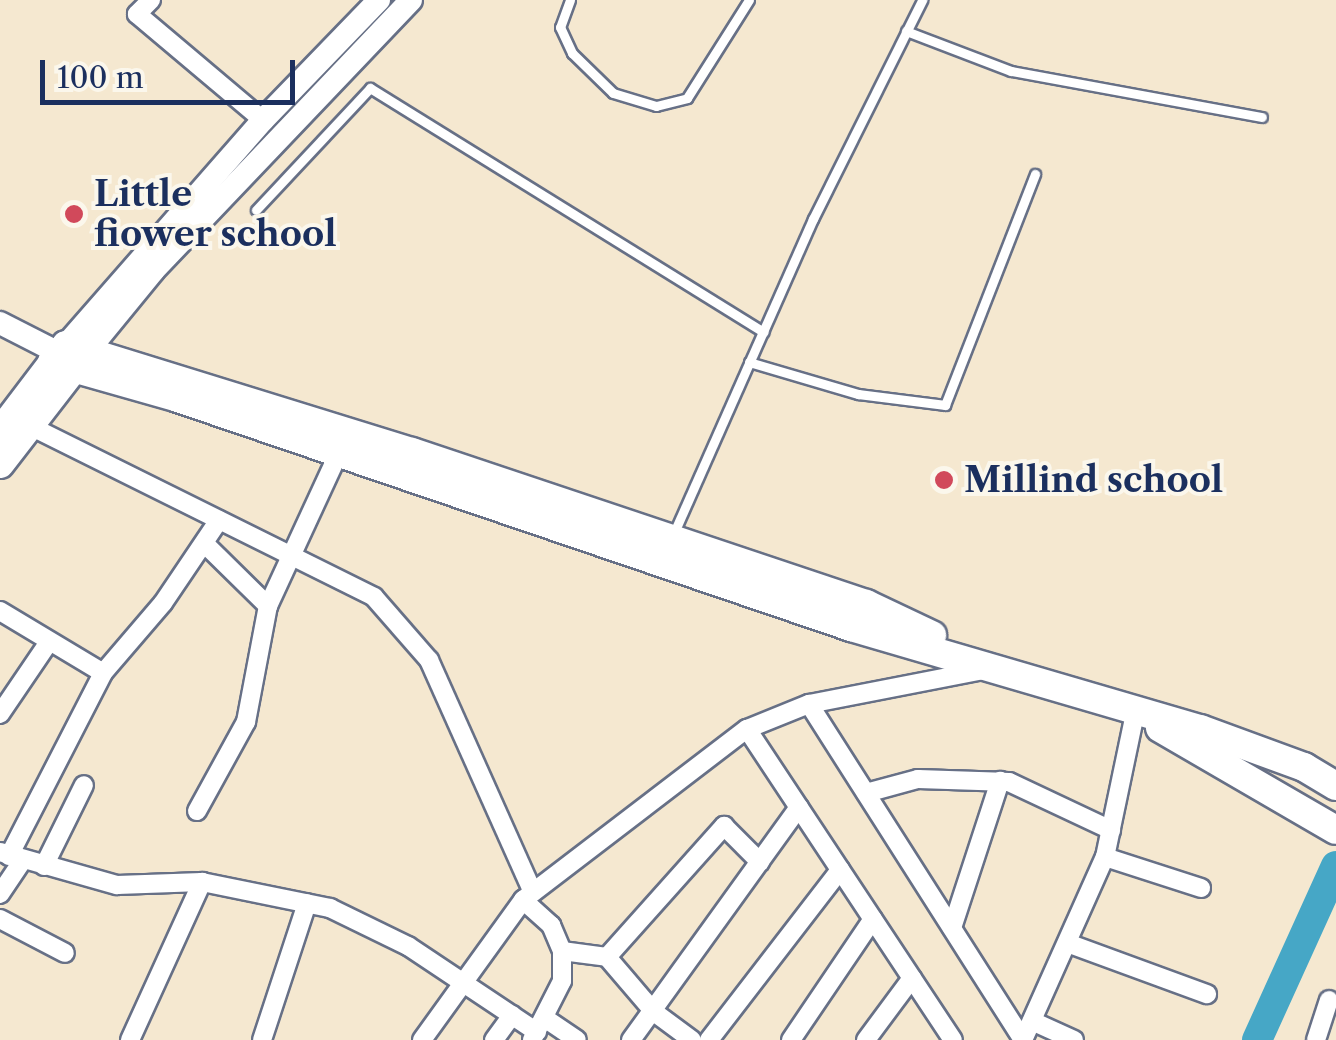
<!DOCTYPE html>
<style>
body{margin:0}
#map{position:relative;width:1336px;height:1040px;overflow:hidden;background:#f5e8d0;font-family:"Libre Caslon Text",serif}
div>[style]{position:absolute}
.river>*{height:30px;margin:-15px;padding:0 15px;transform-origin:15px;border-radius:15px;background:#46a7c6}
.roads{filter:drop-shadow(2px 0 #677086) drop-shadow(-2px 0 #677086) drop-shadow(0 2px #677086) drop-shadow(0 -2px #677086)}
.lane>*{height:9px;margin:-4.5px;padding:0 4.5px;transform-origin:4.5px;border-radius:4.5px;background:#fff}
.street>*{height:18px;margin:-9px;padding:0 9px;transform-origin:9px;border-radius:9px;background:#fff}
.secondary>*{height:22px;margin:-11px;padding:0 11px;transform-origin:11px;border-radius:11px;background:#fff}
.primary>*{height:28px;margin:-14px;padding:0 14px;transform-origin:14px;border-radius:14px;background:#fff}
.dots>*{width:28px;height:28px;translate:-50% -50%;box-sizing:border-box;border:5px solid #fbf7ec;border-radius:50%}
span{translate:-50% -50%;white-space:nowrap;text-align:center;line-height:1.15;-webkit-text-stroke:8px #fbf7ec;paint-order:stroke}
.poi-label{font-size:35px;color:#1b2f5e;font-weight:700}
.left{translate:0 -50%;text-align:left}
.scale{position:absolute;left:40px;top:60px;width:255px;height:45px;box-sizing:border-box;border:5px solid #1b2f5e;border-top:0;padding-left:12px;font-size:30px;line-height:35px;white-space:nowrap;color:#1b2f5e;-webkit-text-stroke:8px #fbf7ec;paint-order:stroke}
</style>
<div id="map">
<div class="river">
<div style="left:1257px;top:1040px;width:191px;rotate:-65.6deg"></div>
</div>
<div class="roads">
<div class="lane">
<div style="left:570px;top:0;width:29px;rotate:110deg"></div>
<div style="left:560px;top:27px;width:29px;rotate:65deg"></div>
<div style="left:572px;top:53px;width:57px;rotate:44.3deg"></div>
<div style="left:613px;top:93px;width:45px;rotate:16.8deg"></div>
<div style="left:656px;top:106px;width:32px;rotate:-14deg"></div>
<div style="left:687px;top:98px;width:116px;rotate:-57.7deg"></div>
<div style="left:906px;top:31px;width:112px;rotate:20.9deg"></div>
<div style="left:1011px;top:71px;width:255px;rotate:10.4deg"></div>
<div style="left:256px;top:210px;width:167px;rotate:-46.9deg"></div>
<div style="left:370px;top:88px;width:463px;rotate:31.8deg"></div>
<div style="left:749px;top:362px;width:114px;rotate:16.4deg"></div>
<div style="left:858px;top:394px;width:88px;rotate:7.2deg"></div>
<div style="left:945px;top:405px;width:248px;rotate:-68.7deg"></div>
<div style="left:672px;top:537px;width:348px;rotate:-66.1deg"></div>
<div style="left:813px;top:219px;width:245px;rotate:-63.5deg"></div>
</div>
<div class="street">
<div style="left:151px;top:0;width:20px;rotate:135deg"></div>
<div style="left:137px;top:14px;width:165px;rotate:40.1deg"></div>
<div style="left:30px;top:426px;width:384px;rotate:26.4deg"></div>
<div style="left:374px;top:597px;width:84px;rotate:48.9deg"></div>
<div style="left:429px;top:660px;width:254px;rotate:65.9deg"></div>
<div style="left:204px;top:543px;width:90px;rotate:44.5deg"></div>
<div style="left:0;top:611px;width:120px;rotate:31deg"></div>
<div style="left:809px;top:704px;width:398px;rotate:57.5deg"></div>
<div style="left:0;top:714px;width:87px;rotate:-55.8deg"></div>
<div style="left:747px;top:729px;width:373px;rotate:56.5deg"></div>
<div style="left:866px;top:793px;width:54px;rotate:-15.1deg"></div>
<div style="left:918px;top:779px;width:91px;rotate:1.9deg"></div>
<div style="left:1009px;top:782px;width:113px;rotate:25.2deg"></div>
<div style="left:197px;top:811px;width:102px;rotate:-61.2deg"></div>
<div style="left:246px;top:722px;width:118px;rotate:-79.3deg"></div>
<div style="left:268px;top:606px;width:170px;rotate:-65.2deg"></div>
<div style="left:0;top:852px;width:122px;rotate:15.8deg"></div>
<div style="left:117px;top:885px;width:85px;rotate:-2deg"></div>
<div style="left:202px;top:882px;width:131px;rotate:11.5deg"></div>
<div style="left:330px;top:908px;width:87px;rotate:26deg"></div>
<div style="left:408px;top:946px;width:155px;rotate:33.7deg"></div>
<div style="left:9px;top:856px;width:206px;rotate:-62.8deg"></div>
<div style="left:103px;top:673px;width:92px;rotate:-49.4deg"></div>
<div style="left:163px;top:603px;width:100px;rotate:-56deg"></div>
<div style="left:1105px;top:857px;width:101px;rotate:17.9deg"></div>
<div style="left:44px;top:866px;width:90px;rotate:-63.7deg"></div>
<div style="left:0;top:894px;width:40px;rotate:-56deg"></div>
<div style="left:523px;top:900px;width:38px;rotate:42deg"></div>
<div style="left:551px;top:925px;width:28px;rotate:67deg"></div>
<div style="left:562px;top:951px;width:30px;rotate:90deg"></div>
<div style="left:562px;top:981px;width:66px;rotate:117deg"></div>
<div style="left:0;top:919px;width:73px;rotate:27.6deg"></div>
<div style="left:952px;top:928px;width:155px;rotate:-71.9deg"></div>
<div style="left:1070px;top:944px;width:146px;rotate:20.1deg"></div>
<div style="left:562px;top:951px;width:45px;rotate:7.6deg"></div>
<div style="left:607px;top:957px;width:72px;rotate:49.5deg"></div>
<div style="left:654px;top:1012px;width:47px;rotate:36.4deg"></div>
<div style="left:607px;top:957px;width:176px;rotate:-48.2deg"></div>
<div style="left:724px;top:826px;width:51px;rotate:45deg"></div>
<div style="left:546px;top:1019px;width:37px;rotate:34deg"></div>
<div style="left:1032px;top:1021px;width:46px;rotate:24.3deg"></div>
<div style="left:130px;top:1040px;width:174px;rotate:-65.5deg"></div>
<div style="left:262px;top:1040px;width:144px;rotate:-71.8deg"></div>
<div style="left:422px;top:1040px;width:173px;rotate:-54.2deg"></div>
<div style="left:523px;top:900px;width:282px;rotate:-37.4deg"></div>
<div style="left:747px;top:729px;width:67px;rotate:-22deg"></div>
<div style="left:809px;top:704px;width:178px;rotate:-11deg"></div>
<div style="left:494px;top:1040px;width:31px;rotate:-54deg"></div>
<div style="left:631px;top:1040px;width:287px;rotate:-54.2deg"></div>
<div style="left:709px;top:1040px;width:215px;rotate:-52.4deg"></div>
<div style="left:791px;top:1040px;width:146px;rotate:-55.9deg"></div>
<div style="left:866px;top:1040px;width:77px;rotate:-53.4deg"></div>
<div style="left:1023px;top:1040px;width:201px;rotate:-65.9deg"></div>
<div style="left:1105px;top:857px;width:146px;rotate:-78.2deg"></div>
<div style="left:1316px;top:1040px;width:42px;rotate:-72deg"></div>
</div>
<div class="secondary">
<div style="left:0;top:323px;width:66px;rotate:27deg"></div>
<div style="left:66px;top:345px;width:299px;rotate:-48.8deg"></div>
<div style="left:263px;top:120px;width:167px;rotate:-46deg"></div>
<div style="left:86px;top:353px;width:106px;rotate:-50.7deg"></div>
<div style="left:153px;top:271px;width:374px;rotate:-46.4deg"></div>
</div>
<div class="primary">
<div style="left:52px;top:362px;width:131px;rotate:15.9deg"></div>
<div style="left:178px;top:398px;width:711px;rotate:18.79deg"></div>
<div style="left:851px;top:627px;width:364px;rotate:16.3deg"></div>
<div style="left:1200px;top:729px;width:111px;rotate:20.1deg"></div>
<div style="left:1304px;top:767px;width:37px;rotate:31deg"></div>
<div style="left:0;top:432px;width:109px;rotate:-52.8deg"></div>
<div style="left:66px;top:345px;width:362px;rotate:17.2deg"></div>
<div style="left:412px;top:452px;width:479px;rotate:18.5deg"></div>
<div style="left:866px;top:604px;width:73px;rotate:25.2deg"></div>
<div style="left:0;top:464px;width:134px;rotate:-52.3deg"></div>
<div style="left:1160px;top:728px;width:203px;rotate:30.1deg"></div>
</div>
</div>
<div class="dots">
<div style="left:74px;top:214px;background:#d1495b"></div>
<div style="left:944px;top:480px;background:#d1495b"></div>
</div>
<div class="poi-label">
<span class="left" style="left:94px;top:214px">Little<br>fiower school</span>
<span class="left" style="left:964px;top:480px">Millind school</span>
</div>
<div class="scale">100 m</div>
</div>
